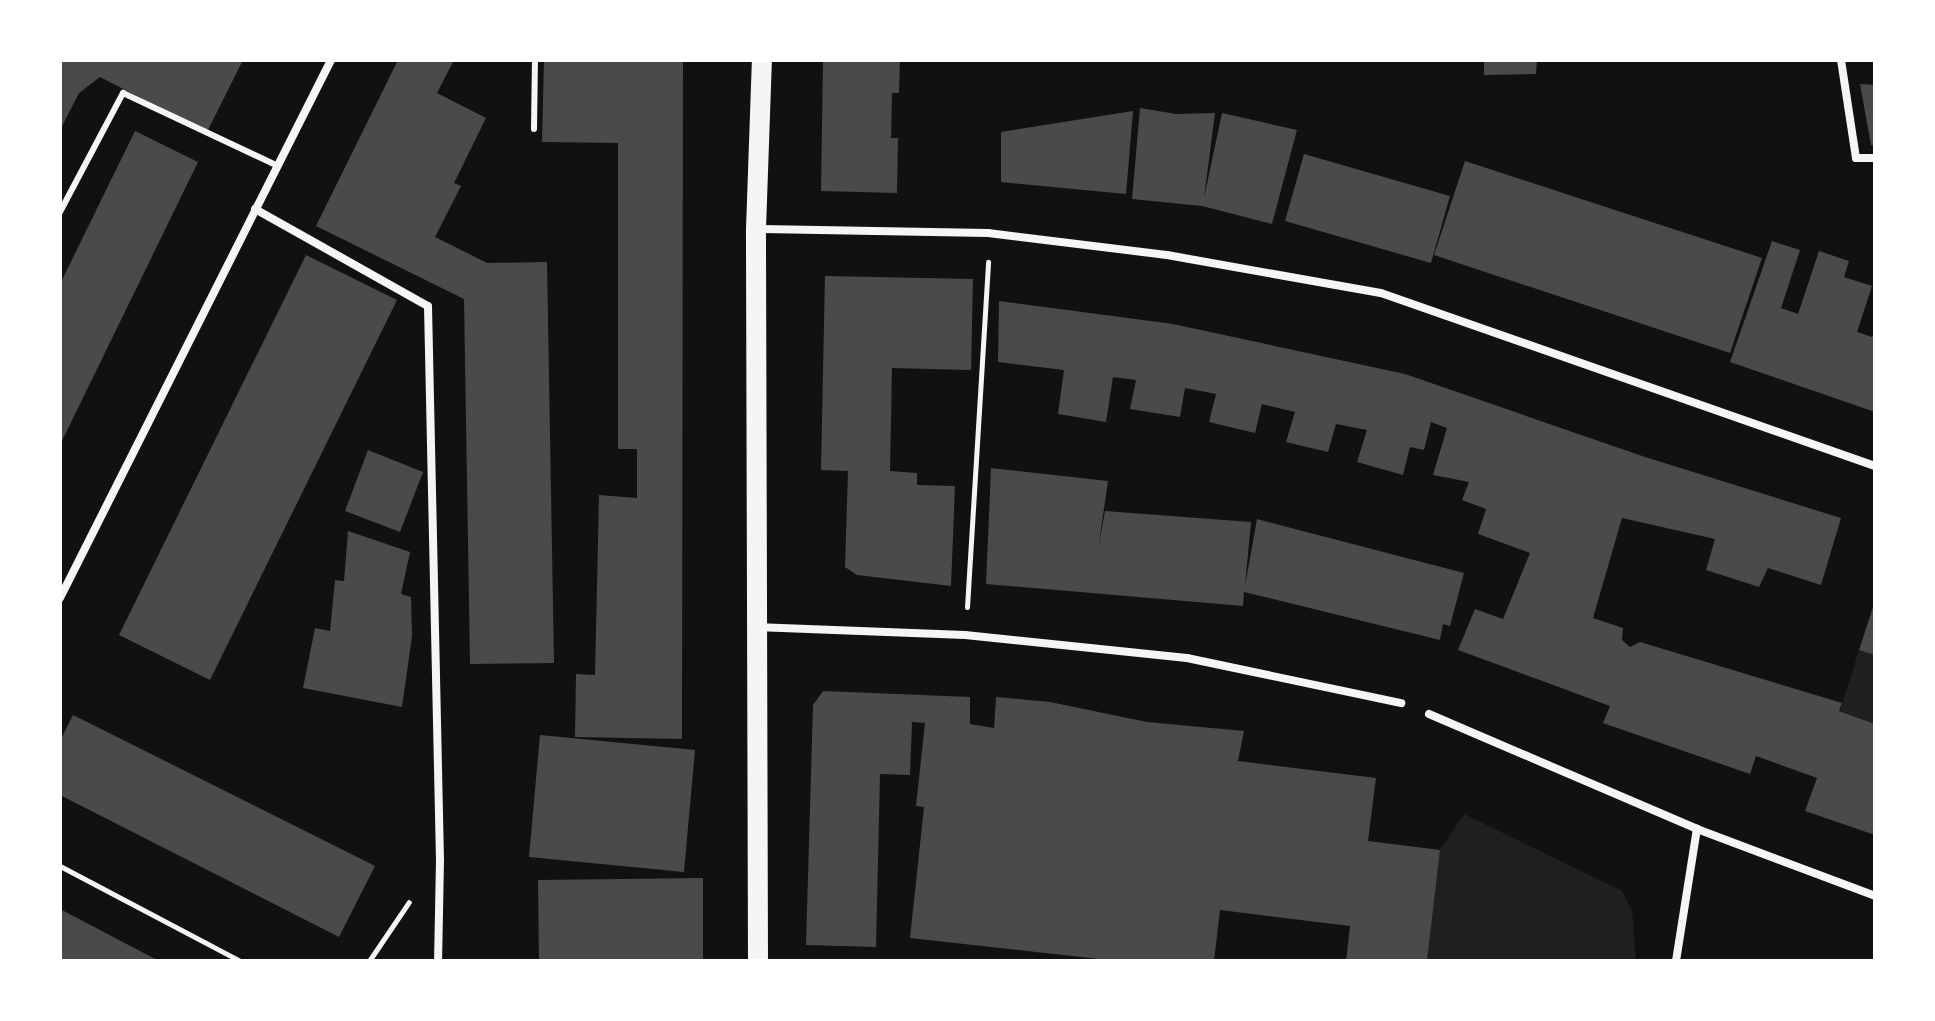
<!DOCTYPE html>
<style>
body{margin:0}
#map{position:relative;width:1935px;height:1021px;overflow:hidden;background:#111;font-family:"Times New Roman",serif}
div>[style]{position:absolute}
.green>*{inset:0;background:#202020}
.building>*{inset:0;background:#4a4a4a}
.path>*{height:5px;margin:-2.5px;padding:0 2.5px;transform-origin:2.5px;border-radius:2.5px;background:#f5f5f5}
.service>*{height:6px;margin:-3px;padding:0 3px;transform-origin:3px;border-radius:3px;background:#f5f5f5}
.minor>*{height:8px;margin:-4px;padding:0 4px;transform-origin:4px;border-radius:4px;background:#f5f5f5}
.primary>*{height:20px;margin:-10px;padding:0 10px;transform-origin:10px;border-radius:10px;background:#f5f5f5}
span{translate:-50% -50%;white-space:nowrap;text-align:center;line-height:1.15;-webkit-text-stroke:8px #fff;paint-order:stroke}
.frame{position:absolute;inset:0;border:62px solid #fff;pointer-events:none}
</style>
<div id="map">
<div class="green">
<div style="clip-path:polygon(1859px 650px,1875px 655px,1875px 724px,1840px 711px)"></div>
<div style="clip-path:polygon(1464px 814px,1622px 891px,1632px 911px,1636px 961px,1427px 961px,1440px 850px)"></div>
</div>
<div class="building">
<div style="clip-path:polygon(60px 60px,243px 60px,207px 132px,100px 77px,79px 93px,60px 130px)"></div>
<div style="clip-path:polygon(398px 60px,454px 60px,437px 93px,486px 118px,454px 183px,461px 186px,435px 237px,487px 263px,547px 262px,554px 663px,470px 664px,464px 299px,316px 226px)"></div>
<div style="clip-path:polygon(544px 60px,683px 60px,682px 739px,575px 737px,576px 674px,595px 675px,599px 495px,637px 498px,637px 449px,618px 449px,618px 143px,542px 142px)"></div>
<div style="clip-path:polygon(823px 60px,900px 60px,899px 93px,892px 93px,891px 138px,898px 138px,897px 193px,821px 191px)"></div>
<div style="clip-path:polygon(1484px 60px,1537px 60px,1536px 74px,1484px 75px)"></div>
<div style="clip-path:polygon(1860px 84px,1875px 85px,1875px 146px,1871px 145px)"></div>
<div style="clip-path:polygon(1140px 108px,1176px 114px,1215px 113px,1204px 198px,1222px 113px,1297px 130px,1272px 224px,1202px 206px,1132px 199px)"></div>
<div style="clip-path:polygon(1133px 111px,1126px 194px,1001px 182px,1001px 132px)"></div>
<div style="clip-path:polygon(135px 131px,198px 162px,60px 445px,60px 284px)"></div>
<div style="clip-path:polygon(1304px 154px,1450px 196px,1431px 263px,1285px 221px)"></div>
<div style="clip-path:polygon(1465px 161px,1762px 258px,1730px 353px,1434px 255px)"></div>
<div style="clip-path:polygon(1772px 241px,1800px 250px,1781px 308px,1798px 314px,1819px 251px,1849px 261px,1844px 277px,1872px 286px,1857px 332px,1872px 337px,1875px 330px,1875px 412px,1730px 362px)"></div>
<div style="clip-path:polygon(306px 255px,397px 300px,210px 680px,119px 635px)"></div>
<div style="clip-path:polygon(825px 276px,973px 279px,971px 370px,892px 368px,890px 471px,917px 473px,917px 485px,955px 486px,951px 586px,857px 575px,845px 567px,848px 471px,821px 470px)"></div>
<div style="clip-path:polygon(999px 301px,1173px 324px,1405px 374px,1645px 457px,1841px 518px,1821px 585px,1768px 568px,1759px 587px,1706px 570px,1715px 539px,1622px 518px,1593px 618px,1623px 628px,1622px 640px,1630px 647px,1640px 642px,1842px 703px,1839px 711px,1875px 724px,1875px 835px,1805px 811px,1817px 778px,1756px 756px,1750px 774px,1603px 723px,1610px 706px,1458px 650px,1475px 609px,1503px 619px,1530px 553px,1478px 534px,1486px 509px,1462px 500px,1469px 482px,1433px 475px,1447px 428px,1431px 422px,1424px 450px,1410px 447px,1403px 475px,1357px 462px,1367px 430px,1336px 424px,1328px 452px,1286px 442px,1295px 412px,1262px 404px,1255px 433px,1234px 428px,1209px 422px,1216px 394px,1185px 388px,1180px 417px,1130px 409px,1136px 380px,1113px 377px,1106px 422px,1058px 414px,1064px 370px,998px 362px)"></div>
<div style="clip-path:polygon(368px 450px,423px 472px,400px 532px,345px 511px)"></div>
<div style="clip-path:polygon(991px 468px,1108px 481px,1098px 550px,1105px 511px,1251px 522px,1245px 586px,1257px 519px,1464px 573px,1450px 626px,1443px 624px,1440px 640px,1244px 592px,1243px 606px,986px 584px)"></div>
<div style="clip-path:polygon(348px 531px,410px 552px,401px 594px,411px 597px,412px 636px,402px 707px,303px 688px,315px 628px,330px 631px,335px 580px,344px 581px)"></div>
<div style="clip-path:polygon(1874px 604px,1875px 604px,1875px 655px,1859px 650px)"></div>
<div style="clip-path:polygon(823px 691px,970px 697px,970px 724px,994px 728px,996px 697px,1050px 702px,1147px 722px,1244px 731px,1238px 761px,1376px 778px,1368px 841px,1440px 850px,1427px 961px,1346px 961px,1350px 926px,1220px 910px,1214px 961px,1117px 961px,910px 938px,924px 807px,916px 806px,925px 723px,912px 722px,910px 775px,880px 774px,876px 947px,806px 945px,813px 705px)"></div>
<div style="clip-path:polygon(73px 715px,375px 866px,339px 937px,60px 795px,60px 741px)"></div>
<div style="clip-path:polygon(540px 735px,695px 750px,684px 872px,529px 857px)"></div>
<div style="clip-path:polygon(703px 878px,703px 961px,539px 961px,538px 880px)"></div>
<div style="clip-path:polygon(60px 909px,159px 961px,60px 961px)"></div>
</div>
<div class="path">
<div style="left:967px;top:607px;width:346px;rotate:-86.5deg"></div>
<div style="left:60px;top:866px;width:204px;rotate:27.8deg"></div>
<div style="left:369px;top:961px;width:71px;rotate:-55.9deg"></div>
</div>
<div class="service">
<div style="left:534px;top:129px;width:69px;rotate:-89.2deg"></div>
<div style="left:60px;top:212px;width:135px;rotate:-62.1deg"></div>
<div style="left:123px;top:93px;width:169px;rotate:25.2deg"></div>
</div>
<div class="minor">
<div style="left:1841px;top:60px;width:99px;rotate:81.3deg"></div>
<div style="left:1856px;top:158px;width:19px"></div>
<div style="left:255px;top:209px;width:198px;rotate:29.3deg"></div>
<div style="left:428px;top:306px;width:554px;rotate:88.76deg"></div>
<div style="left:440px;top:860px;width:101px;rotate:91.1deg"></div>
<div style="left:757px;top:229px;width:231px;rotate:1deg"></div>
<div style="left:988px;top:233px;width:180px;rotate:7deg"></div>
<div style="left:1167px;top:255px;width:217px;rotate:10.1deg"></div>
<div style="left:1381px;top:293px;width:523px;rotate:19.3deg"></div>
<div style="left:60px;top:598px;width:602px;rotate:-63.26deg"></div>
<div style="left:757px;top:627px;width:208px;rotate:2.2deg"></div>
<div style="left:965px;top:635px;width:223px;rotate:5.9deg"></div>
<div style="left:1187px;top:658px;width:219px;rotate:11.9deg"></div>
<div style="left:1429px;top:714px;width:292px;rotate:23.2deg"></div>
<div style="left:1697px;top:829px;width:190px;rotate:20.6deg"></div>
<div style="left:1676px;top:961px;width:134px;rotate:-81deg"></div>
</div>
<div class="primary">
<div style="left:758px;top:961px;width:732px;rotate:-90.16deg"></div>
<div style="left:756px;top:229px;width:169px;rotate:-88deg"></div>
</div>
<div class="frame"></div>
</div>
